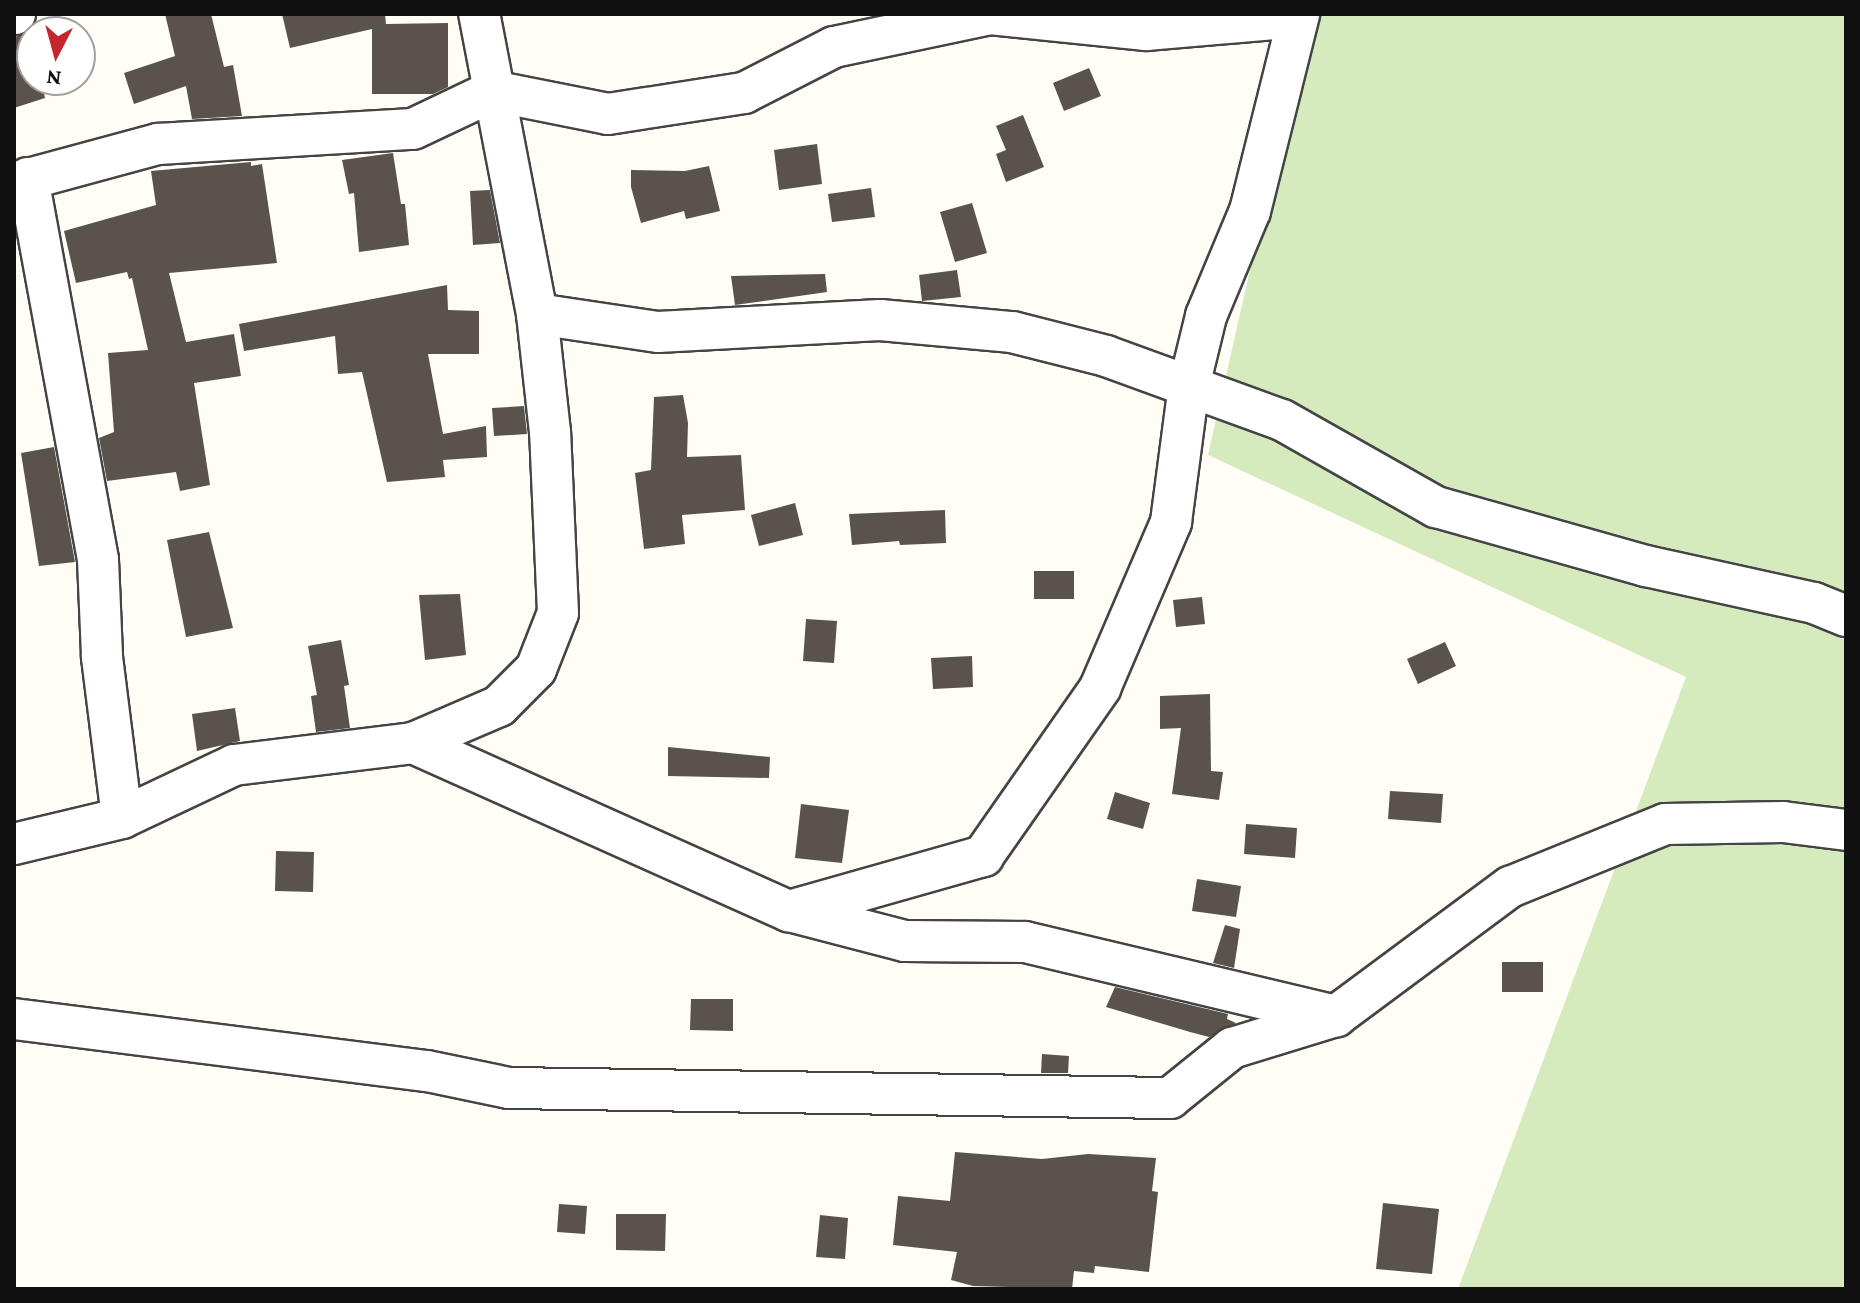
<!DOCTYPE html>
<style>
body{margin:0}
#map{position:relative;width:1860px;height:1303px;overflow:hidden;background:#fffdf5;font-family:"Crimson Pro",serif}
div>[style]{position:absolute}
.green>*{inset:0;background:#d5ebbd}
.building>*{inset:0;background:#5a524d}
.roads{filter:drop-shadow(2px 0 #444) drop-shadow(-2px 0 #444) drop-shadow(0 2px #444) drop-shadow(0 -2px #444)}
.minor>*{height:40px;margin:-20px;padding:0 20px;transform-origin:20px;border-radius:20px;background:#fff}
span{translate:-50% -50%;white-space:nowrap;text-align:center;line-height:1.15;-webkit-text-stroke:8px #fff;paint-order:stroke}
.frame{position:absolute;inset:0;border:16px solid #111;pointer-events:none}
.north{position:absolute;left:16px;top:16px;width:80px;height:80px;box-sizing:border-box;background:#fff;border:2px solid #a0a0a0;border-radius:50%;rotate:186deg;font-size:22px;font-weight:700;line-height:32px;text-align:center;color:#111}
.north::after{content:'';display:block;margin:auto;width:28px;height:36px;background:#c4262e;clip-path:polygon(50% 0,100% 100%,50% 72%,0 100%)}
</style>
<div id="map">
<div class="green">
<div style="clip-path:polygon(1308px 14px,1846px 14px,1846px 1289px,1458px 1289px,1686px 677px,1208px 455px)"></div>
</div>
<div class="building">
<div style="clip-path:polygon(165px 14px,211px 14px,224px 67px,233px 65px,242px 116px,192px 119px,186px 86px,134px 104px,124px 73px,175px 56px)"></div>
<div style="clip-path:polygon(282px 14px,385px 14px,386px 24px,448px 23px,448px 87px,433px 94px,372px 94px,372px 29px,290px 48px)"></div>
<div style="clip-path:polygon(82px 31px,91px 69px,80px 71px,78px 32px)"></div>
<div style="clip-path:polygon(25px 34px,28px 43px,32px 42px,32px 80px,41px 80px,45px 98px,14px 108px,14px 37px)"></div>
<div style="clip-path:polygon(1089px 68px,1101px 96px,1064px 111px,1053px 83px)"></div>
<div style="clip-path:polygon(1023px 115px,1044px 167px,1006px 182px,996px 154px,1006px 150px,996px 126px)"></div>
<div style="clip-path:polygon(817px 144px,822px 184px,779px 190px,774px 150px)"></div>
<div style="clip-path:polygon(393px 153px,401px 204px,405px 204px,409px 245px,359px 252px,354px 193px,349px 194px,342px 160px)"></div>
<div style="clip-path:polygon(251px 162px,251px 166px,262px 164px,277px 263px,169px 273px,186px 342px,234px 334px,241px 376px,194px 383px,210px 485px,180px 491px,176px 472px,107px 481px,99px 438px,114px 432px,108px 353px,148px 350px,132px 278px,129px 279px,127px 272px,76px 283px,64px 231px,156px 205px,151px 171px)"></div>
<div style="clip-path:polygon(709px 166px,720px 211px,686px 219px,684px 211px,641px 223px,631px 187px,631px 170px,685px 171px)"></div>
<div style="clip-path:polygon(871px 188px,875px 217px,832px 222px,828px 194px)"></div>
<div style="clip-path:polygon(490px 190px,500px 243px,473px 245px,470px 191px)"></div>
<div style="clip-path:polygon(972px 203px,987px 253px,955px 262px,940px 212px)"></div>
<div style="clip-path:polygon(957px 270px,961px 297px,922px 301px,919px 275px)"></div>
<div style="clip-path:polygon(825px 274px,827px 292px,735px 305px,731px 276px)"></div>
<div style="clip-path:polygon(447px 285px,448px 310px,479px 311px,479px 354px,428px 354px,443px 434px,486px 426px,487px 457px,443px 460px,445px 477px,387px 482px,362px 372px,338px 374px,335px 336px,244px 351px,239px 324px)"></div>
<div style="clip-path:polygon(683px 395px,688px 423px,687px 457px,741px 455px,745px 510px,682px 515px,685px 544px,644px 549px,635px 473px,651px 470px,654px 397px)"></div>
<div style="clip-path:polygon(524px 406px,527px 434px,494px 436px,492px 408px)"></div>
<div style="clip-path:polygon(54px 447px,75px 562px,39px 566px,21px 453px)"></div>
<div style="clip-path:polygon(795px 503px,803px 535px,759px 546px,751px 515px)"></div>
<div style="clip-path:polygon(945px 510px,946px 543px,900px 545px,899px 541px,852px 545px,849px 514px)"></div>
<div style="clip-path:polygon(209px 532px,233px 628px,186px 637px,167px 540px)"></div>
<div style="clip-path:polygon(1034px 571px,1074px 571px,1074px 599px,1034px 599px)"></div>
<div style="clip-path:polygon(460px 594px,466px 655px,425px 660px,419px 595px)"></div>
<div style="clip-path:polygon(1202px 597px,1205px 624px,1176px 627px,1173px 600px)"></div>
<div style="clip-path:polygon(806px 619px,837px 621px,834px 663px,803px 661px)"></div>
<div style="clip-path:polygon(341px 640px,349px 685px,344px 686px,350px 728px,316px 732px,311px 696px,317px 695px,308px 646px)"></div>
<div style="clip-path:polygon(1445px 642px,1456px 666px,1418px 684px,1407px 659px)"></div>
<div style="clip-path:polygon(972px 656px,973px 687px,933px 689px,931px 658px)"></div>
<div style="clip-path:polygon(1210px 694px,1211px 771px,1223px 772px,1219px 800px,1172px 794px,1181px 728px,1160px 729px,1160px 696px)"></div>
<div style="clip-path:polygon(235px 708px,240px 741px,197px 751px,192px 714px)"></div>
<div style="clip-path:polygon(668px 747px,770px 757px,769px 778px,668px 776px)"></div>
<div style="clip-path:polygon(1390px 791px,1443px 794px,1441px 823px,1388px 819px)"></div>
<div style="clip-path:polygon(1115px 792px,1150px 803px,1143px 829px,1107px 819px)"></div>
<div style="clip-path:polygon(801px 804px,849px 810px,842px 863px,795px 858px)"></div>
<div style="clip-path:polygon(1246px 824px,1297px 828px,1295px 858px,1244px 854px)"></div>
<div style="clip-path:polygon(276px 851px,314px 852px,313px 892px,275px 891px)"></div>
<div style="clip-path:polygon(1197px 879px,1241px 886px,1236px 917px,1192px 911px)"></div>
<div style="clip-path:polygon(1225px 925px,1240px 929px,1234px 968px,1213px 963px)"></div>
<div style="clip-path:polygon(1502px 962px,1543px 962px,1543px 992px,1502px 992px)"></div>
<div style="clip-path:polygon(1115px 987px,1228px 1014px,1227px 1019px,1236px 1023px,1209px 1037px,1190px 1032px,1106px 1007px)"></div>
<div style="clip-path:polygon(691px 999px,733px 999px,733px 1031px,690px 1030px)"></div>
<div style="clip-path:polygon(1042px 1054px,1069px 1056px,1068px 1073px,1041px 1073px)"></div>
<div style="clip-path:polygon(955px 1152px,1042px 1159px,1088px 1154px,1156px 1158px,1152px 1191px,1158px 1192px,1149px 1272px,1095px 1266px,1094px 1273px,1074px 1271px,1072px 1289px,973px 1286px,951px 1280px,957px 1252px,893px 1245px,898px 1196px,950px 1201px)"></div>
<div style="clip-path:polygon(1383px 1203px,1439px 1209px,1432px 1274px,1376px 1269px)"></div>
<div style="clip-path:polygon(559px 1204px,587px 1206px,585px 1234px,557px 1232px)"></div>
<div style="clip-path:polygon(616px 1214px,666px 1214px,665px 1251px,616px 1250px)"></div>
<div style="clip-path:polygon(820px 1215px,848px 1218px,845px 1259px,816px 1257px)"></div>
</div>
<div class="roads">
<div class="minor">
<div style="left:14px;top:14px;width:1px"></div>
<div style="left:28px;top:178px;width:388px;rotate:79.6deg"></div>
<div style="left:98px;top:560px;width:97px;rotate:87.6deg"></div>
<div style="left:102px;top:657px;width:162px;rotate:82.9deg"></div>
<div style="left:14px;top:183px;width:149px;rotate:-15.2deg"></div>
<div style="left:158px;top:144px;width:255px;rotate:-3.4deg"></div>
<div style="left:413px;top:129px;width:89px;rotate:-25.4deg"></div>
<div style="left:493px;top:91px;width:117px;rotate:11.3deg"></div>
<div style="left:608px;top:114px;width:138px;rotate:-8.8deg"></div>
<div style="left:744px;top:93px;width:101px;rotate:-27.1deg"></div>
<div style="left:834px;top:47px;width:159px;rotate:-11.9deg"></div>
<div style="left:990px;top:14px;width:157px;rotate:5.9deg"></div>
<div style="left:1146px;top:30px;width:152px;rotate:-4.9deg"></div>
<div style="left:537px;top:314px;width:122px;rotate:8.5deg"></div>
<div style="left:658px;top:332px;width:222px;rotate:-3.1deg"></div>
<div style="left:880px;top:320px;width:133px;rotate:5.2deg"></div>
<div style="left:1012px;top:332px;width:97px;rotate:14.3deg"></div>
<div style="left:1106px;top:356px;width:187px;rotate:20deg"></div>
<div style="left:1282px;top:420px;width:177px;rotate:29.5deg"></div>
<div style="left:1436px;top:507px;width:218px;rotate:15.7deg"></div>
<div style="left:1646px;top:566px;width:172px;rotate:12.4deg"></div>
<div style="left:1814px;top:603px;width:35px;rotate:22deg"></div>
<div style="left:413px;top:743px;width:412px;rotate:24.1deg"></div>
<div style="left:789px;top:911px;width:120px;rotate:14.5deg"></div>
<div style="left:905px;top:941px;width:120px;rotate:0.5deg"></div>
<div style="left:1025px;top:942px;width:320px;rotate:13.4deg"></div>
<div style="left:14px;top:844px;width:111px;rotate:-13.5deg"></div>
<div style="left:122px;top:818px;width:124px;rotate:-25.3deg"></div>
<div style="left:234px;top:765px;width:180px;rotate:-7deg"></div>
<div style="left:413px;top:743px;width:94px;rotate:-23.3deg"></div>
<div style="left:499px;top:706px;width:52px;rotate:-45deg"></div>
<div style="left:536px;top:669px;width:60px;rotate:-68.6deg"></div>
<div style="left:558px;top:613px;width:181px;rotate:-92.5deg"></div>
<div style="left:550px;top:432px;width:119px;rotate:-96.3deg"></div>
<div style="left:537px;top:314px;width:306px;rotate:-100.9deg"></div>
<div style="left:789px;top:911px;width:202px;rotate:-15.8deg"></div>
<div style="left:983px;top:856px;width:205px;rotate:-55.1deg"></div>
<div style="left:1100px;top:688px;width:181px;rotate:-66.8deg"></div>
<div style="left:1171px;top:522px;width:137px;rotate:-82.5deg"></div>
<div style="left:1189px;top:386px;width:72px;rotate:-76.3deg"></div>
<div style="left:1206px;top:316px;width:114px;rotate:-67.3deg"></div>
<div style="left:1250px;top:211px;width:203px;rotate:-76deg"></div>
<div style="left:14px;top:1019px;width:416px;rotate:7.2deg"></div>
<div style="left:427px;top:1071px;width:84px;rotate:11.7deg"></div>
<div style="left:509px;top:1088px;width:661px;rotate:0.87deg"></div>
<div style="left:1170px;top:1098px;width:80px;rotate:-38.9deg"></div>
<div style="left:1232px;top:1048px;width:109px;rotate:-17.1deg"></div>
<div style="left:1336px;top:1016px;width:217px;rotate:-36.6deg"></div>
<div style="left:1510px;top:887px;width:167px;rotate:-22.1deg"></div>
<div style="left:1665px;top:824px;width:118px;rotate:-1deg"></div>
<div style="left:1783px;top:822px;width:64px;rotate:7.2deg"></div>
</div>
</div>
<div class="frame"></div>
<div class="north">N</div>
</div>
